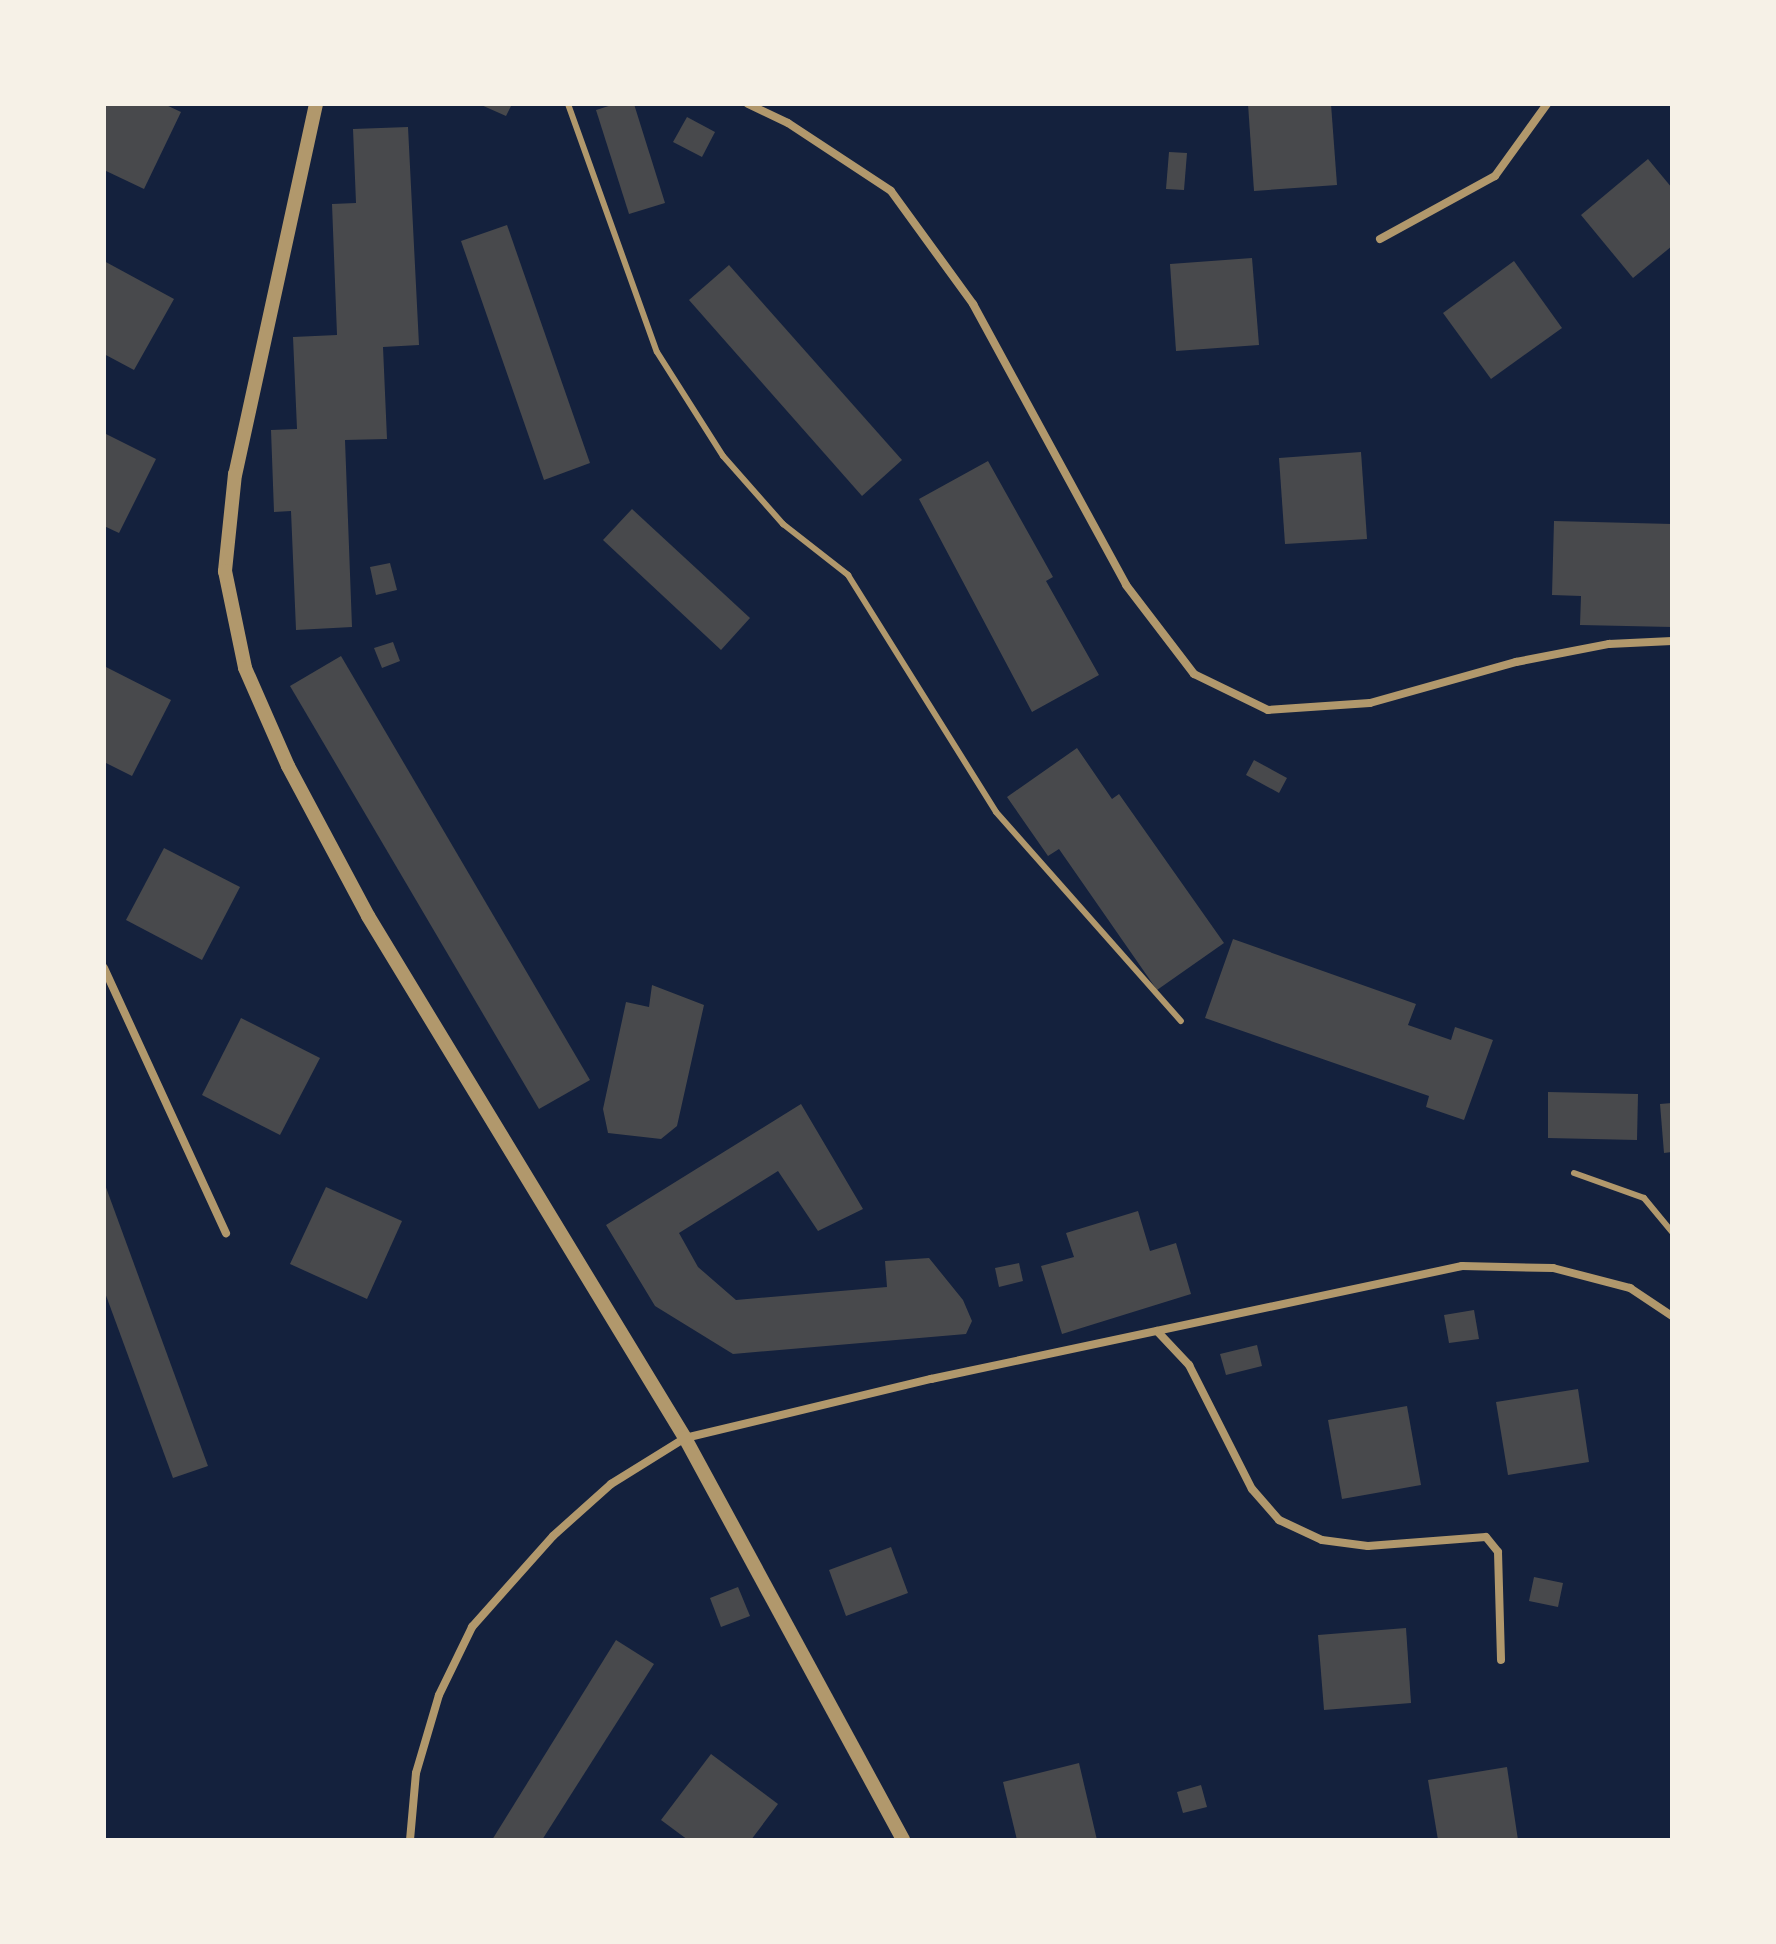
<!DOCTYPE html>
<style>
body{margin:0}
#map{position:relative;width:1776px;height:1944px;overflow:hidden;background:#14213d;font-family:"Titillium Web",sans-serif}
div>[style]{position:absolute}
.building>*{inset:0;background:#48494c}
.service>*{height:6px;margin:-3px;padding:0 3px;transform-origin:3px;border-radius:3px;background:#b1986c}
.minor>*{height:8px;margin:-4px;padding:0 4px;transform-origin:4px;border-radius:4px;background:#b1986c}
.tertiary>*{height:14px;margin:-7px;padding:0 7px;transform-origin:7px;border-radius:7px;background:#b1986c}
span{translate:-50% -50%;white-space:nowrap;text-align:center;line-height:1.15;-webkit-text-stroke:6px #f6f1e7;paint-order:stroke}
.frame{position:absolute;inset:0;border:106px solid #f6f1e7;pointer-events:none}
</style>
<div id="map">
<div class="building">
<div style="clip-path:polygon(104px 104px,164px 104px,181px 112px,144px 189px,104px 170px)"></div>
<div style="clip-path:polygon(479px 104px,512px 104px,506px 116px)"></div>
<div style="clip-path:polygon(615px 104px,634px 104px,665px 203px,629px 214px,596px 110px)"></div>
<div style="clip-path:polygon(1248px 104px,1331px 104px,1337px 185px,1254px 191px)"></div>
<div style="clip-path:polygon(687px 117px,715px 132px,702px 157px,673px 142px)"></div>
<div style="clip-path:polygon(408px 127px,419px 345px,383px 347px,387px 439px,345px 440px,352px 627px,296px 630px,291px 511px,274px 512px,271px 430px,297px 429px,293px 337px,337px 335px,332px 204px,356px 203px,353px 129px)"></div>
<div style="clip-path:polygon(1169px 152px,1187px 153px,1184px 190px,1166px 189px)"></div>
<div style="clip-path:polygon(1648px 159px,1672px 188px,1672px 246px,1633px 278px,1581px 215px)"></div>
<div style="clip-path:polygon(507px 225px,590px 463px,544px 480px,461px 241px)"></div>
<div style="clip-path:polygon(1252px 258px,1259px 345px,1176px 351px,1170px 264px)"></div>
<div style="clip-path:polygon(104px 261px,174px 299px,134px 370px,104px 354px)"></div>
<div style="clip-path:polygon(1514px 261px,1562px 328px,1491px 379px,1443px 313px)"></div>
<div style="clip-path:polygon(729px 265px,902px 460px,862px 496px,689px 300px)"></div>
<div style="clip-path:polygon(104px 433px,156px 459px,119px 533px,104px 526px)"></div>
<div style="clip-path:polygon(1361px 452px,1367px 539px,1285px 544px,1279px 458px)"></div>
<div style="clip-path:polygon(988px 461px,1053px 577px,1046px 581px,1099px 675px,1032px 712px,919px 499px)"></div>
<div style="clip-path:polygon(632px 509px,750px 618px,721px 650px,603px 540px)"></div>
<div style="clip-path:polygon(1554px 521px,1672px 524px,1672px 627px,1580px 625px,1581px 596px,1552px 595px)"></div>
<div style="clip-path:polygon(390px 563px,397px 590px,376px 595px,370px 567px)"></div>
<div style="clip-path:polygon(393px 642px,400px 661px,382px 668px,374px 648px)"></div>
<div style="clip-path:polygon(341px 656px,590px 1080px,539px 1109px,290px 686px)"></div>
<div style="clip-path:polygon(104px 666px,171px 700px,132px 776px,104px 762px)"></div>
<div style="clip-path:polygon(1077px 748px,1112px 799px,1119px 794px,1224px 943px,1157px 990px,1059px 849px,1048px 856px,1007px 797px)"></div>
<div style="clip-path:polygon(1254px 760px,1287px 778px,1279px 793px,1246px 775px)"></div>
<div style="clip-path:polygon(164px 848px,240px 887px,202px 960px,126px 920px)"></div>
<div style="clip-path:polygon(1233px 939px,1416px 1004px,1408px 1025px,1451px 1040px,1455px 1027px,1493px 1040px,1464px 1120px,1426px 1107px,1429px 1096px,1205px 1018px)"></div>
<div style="clip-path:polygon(652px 985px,704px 1005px,677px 1126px,661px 1139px,608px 1133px,603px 1109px,626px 1002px,649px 1007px)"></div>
<div style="clip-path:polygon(241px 1018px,320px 1058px,280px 1135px,202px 1095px)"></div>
<div style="clip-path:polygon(1548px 1092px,1638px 1094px,1637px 1140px,1548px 1138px)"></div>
<div style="clip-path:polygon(1672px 1103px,1672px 1152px,1664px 1153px,1660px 1104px)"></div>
<div style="clip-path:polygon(801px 1104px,863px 1209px,818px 1231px,778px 1171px,679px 1233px,698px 1267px,736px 1300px,887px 1287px,885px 1261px,929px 1258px,963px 1300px,972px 1321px,966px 1334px,733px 1354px,655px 1306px,606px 1225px)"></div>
<div style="clip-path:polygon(104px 1182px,208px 1466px,173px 1478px,104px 1290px)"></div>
<div style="clip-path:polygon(326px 1187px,402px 1221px,367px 1299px,290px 1264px)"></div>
<div style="clip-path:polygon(1138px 1211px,1150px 1251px,1176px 1243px,1191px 1294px,1062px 1334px,1041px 1266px,1074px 1257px,1066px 1233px)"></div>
<div style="clip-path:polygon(1019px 1263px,1023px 1281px,999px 1287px,995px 1268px)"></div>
<div style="clip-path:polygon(1474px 1310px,1479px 1339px,1449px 1343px,1444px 1315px)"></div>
<div style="clip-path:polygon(1257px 1345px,1262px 1366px,1226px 1375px,1220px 1354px)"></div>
<div style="clip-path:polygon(1578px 1389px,1589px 1462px,1508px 1475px,1496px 1402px)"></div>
<div style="clip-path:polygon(1407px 1406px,1421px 1485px,1342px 1499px,1328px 1420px)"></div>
<div style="clip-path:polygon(891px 1547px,908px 1593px,846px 1616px,829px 1570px)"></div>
<div style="clip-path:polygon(1534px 1577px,1563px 1583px,1558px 1607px,1529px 1601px)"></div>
<div style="clip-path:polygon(738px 1587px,750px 1616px,721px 1627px,710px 1598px)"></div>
<div style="clip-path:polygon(1406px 1628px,1411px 1703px,1324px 1710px,1318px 1635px)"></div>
<div style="clip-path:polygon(616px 1640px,654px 1664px,542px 1840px,492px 1840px)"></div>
<div style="clip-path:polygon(711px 1754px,778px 1804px,751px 1840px,688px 1840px,661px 1820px)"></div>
<div style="clip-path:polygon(1079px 1763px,1097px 1840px,1017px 1840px,1003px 1782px)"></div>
<div style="clip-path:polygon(1507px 1767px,1518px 1840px,1438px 1840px,1428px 1780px)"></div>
<div style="clip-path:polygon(1201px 1785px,1207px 1807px,1183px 1813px,1177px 1792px)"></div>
</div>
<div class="service">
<div style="left:568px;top:104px;width:263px;rotate:70.3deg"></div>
<div style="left:657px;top:352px;width:123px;rotate:57.6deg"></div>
<div style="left:723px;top:456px;width:91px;rotate:48.6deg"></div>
<div style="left:783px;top:524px;width:83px;rotate:38.1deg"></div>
<div style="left:848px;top:575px;width:279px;rotate:58deg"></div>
<div style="left:996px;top:812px;width:279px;rotate:48.5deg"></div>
<div style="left:1574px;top:1173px;width:74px;rotate:19.7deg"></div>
<div style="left:1644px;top:1198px;width:44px;rotate:50.5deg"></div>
</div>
<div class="minor">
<div style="left:748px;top:104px;width:44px;rotate:25.4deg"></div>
<div style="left:788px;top:123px;width:123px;rotate:33.4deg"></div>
<div style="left:891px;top:191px;width:140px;rotate:54deg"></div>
<div style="left:973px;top:304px;width:320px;rotate:61.4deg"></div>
<div style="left:1126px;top:585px;width:112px;rotate:52.6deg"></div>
<div style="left:1194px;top:674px;width:82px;rotate:25.9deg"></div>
<div style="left:1268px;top:710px;width:102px;rotate:-3.9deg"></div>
<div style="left:1370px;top:703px;width:152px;rotate:-15.7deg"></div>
<div style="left:1516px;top:662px;width:95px;rotate:-11deg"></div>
<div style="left:1609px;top:644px;width:63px;rotate:-2.7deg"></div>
<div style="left:1380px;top:239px;width:131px;rotate:-28.7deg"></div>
<div style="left:1495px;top:176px;width:89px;rotate:-54.2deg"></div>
<div style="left:104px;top:968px;width:292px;rotate:65.3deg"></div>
<div style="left:1157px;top:1331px;width:47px;rotate:46.7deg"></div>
<div style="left:1189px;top:1365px;width:139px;rotate:63.1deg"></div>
<div style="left:1252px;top:1489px;width:41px;rotate:48.9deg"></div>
<div style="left:1279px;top:1520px;width:47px;rotate:24.9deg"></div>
<div style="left:1322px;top:1540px;width:46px;rotate:7.4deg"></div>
<div style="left:1368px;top:1546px;width:118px;rotate:-4.4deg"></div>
<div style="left:1486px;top:1537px;width:19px;rotate:51deg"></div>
<div style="left:1498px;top:1552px;width:108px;rotate:88.4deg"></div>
<div style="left:410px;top:1840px;width:67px;rotate:-84.9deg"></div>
<div style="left:416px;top:1773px;width:81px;rotate:-73.6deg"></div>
<div style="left:439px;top:1695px;width:76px;rotate:-64.1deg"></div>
<div style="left:472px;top:1627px;width:122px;rotate:-48.3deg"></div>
<div style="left:553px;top:1536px;width:78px;rotate:-41.9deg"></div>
<div style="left:611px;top:1484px;width:87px;rotate:-31.9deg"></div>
<div style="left:685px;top:1438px;width:253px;rotate:-13.5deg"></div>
<div style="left:931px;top:1379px;width:543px;rotate:-12.01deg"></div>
<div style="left:1462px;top:1266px;width:91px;rotate:1.3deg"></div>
<div style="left:1553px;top:1268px;width:80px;rotate:14.6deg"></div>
<div style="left:1630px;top:1288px;width:50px;rotate:33.7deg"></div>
</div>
<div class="tertiary">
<div style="left:316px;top:104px;width:379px;rotate:102.3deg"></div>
<div style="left:235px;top:474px;width:98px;rotate:95.9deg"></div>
<div style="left:225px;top:571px;width:99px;rotate:78.3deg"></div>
<div style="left:245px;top:668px;width:107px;rotate:66.3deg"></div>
<div style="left:288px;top:766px;width:170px;rotate:61.9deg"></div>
<div style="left:368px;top:916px;width:611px;rotate:58.73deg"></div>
<div style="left:685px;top:1438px;width:457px;rotate:61.5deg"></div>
</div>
<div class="frame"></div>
</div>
